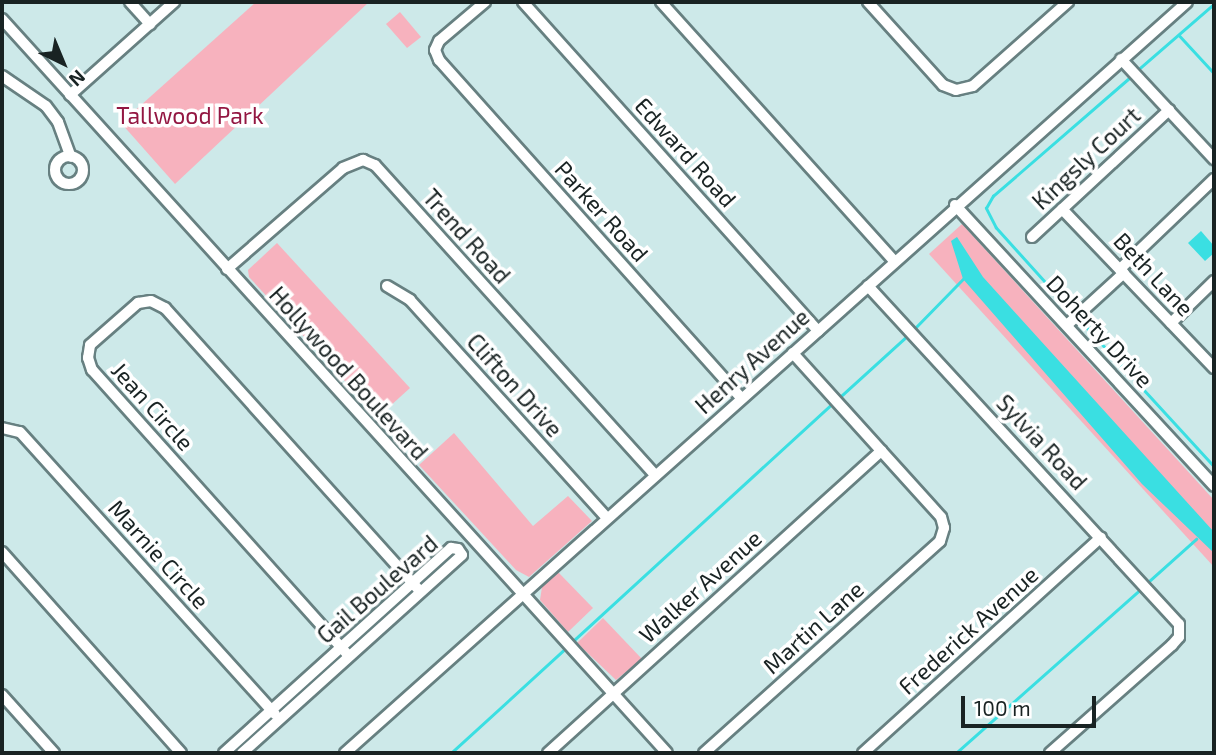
<!DOCTYPE html>
<style>
body{margin:0}
#map{position:relative;width:1216px;height:755px;overflow:hidden;background:#cde9e9;font-family:"Exo 2",sans-serif}
div>[style]{position:absolute}
.green>*{inset:0;background:#f7b2be}
.water>*{inset:0;background:#3adfe2}
.stream>*{height:2.5px;margin:-1.25px;padding:0 1.25px;transform-origin:1.25px;border-radius:1.25px;background:#3adfe2}
.roads{filter:drop-shadow(2px 0 #678081) drop-shadow(-2px 0 #678081) drop-shadow(0 2px #678081) drop-shadow(0 -2px #678081)}
.minor>*{height:10px;margin:-5px;padding:0 5px;transform-origin:5px;border-radius:5px;background:#fff}
.minor>.ring{margin:-5px;padding:0;box-sizing:content-box;background:none;border:10px solid #fff;border-radius:50%}
span{translate:-50% -50%;white-space:nowrap;text-align:center;line-height:1.15;-webkit-text-stroke:7px #fff;paint-order:stroke}
.park-label{font-size:23px;color:#931742}
.street-label{font-size:23px;color:#192323}
.frame{position:absolute;inset:0;border:4px solid #192323;pointer-events:none}
.north{position:absolute;left:28px;top:28px;width:70px;height:70px;-webkit-text-stroke:5px #fff;paint-order:stroke;rotate:137deg;font-size:19px;font-weight:700;line-height:28px;text-align:center;color:#192323}
.north::after{content:'';display:block;margin:auto;width:24px;height:32px;background:#192323;clip-path:polygon(50% 0,100% 100%,50% 72%,0 100%)}
.scale{position:absolute;left:961px;top:696px;width:135px;height:32px;box-sizing:border-box;border:4px solid #192323;border-top:0;padding-left:9px;font-size:21px;line-height:24px;white-space:nowrap;color:#192323;-webkit-text-stroke:5px #fff;paint-order:stroke}
</style>
<div id="map">
<div class="green">
<div style="clip-path:polygon(256px 2px,369px 2px,175px 184px,121px 123px)"></div>
<div style="clip-path:polygon(400px 12px,421px 37px,407px 48px,386px 24px)"></div>
<div style="clip-path:polygon(962px 224px,1214px 500px,1214px 567px,929px 254px)"></div>
<div style="clip-path:polygon(277px 243px,410px 388px,378px 417px,249px 277px,248px 270px)"></div>
<div style="clip-path:polygon(454px 433px,533px 526px,568px 496px,592px 521px,529px 577px,516px 570px,419px 465px)"></div>
<div style="clip-path:polygon(558px 572px,593px 608px,568px 632px,540px 600px,542px 587px)"></div>
<div style="clip-path:polygon(603px 618px,642px 659px,616px 680px,577px 643px)"></div>
</div>
<div class="water">
<div style="clip-path:polygon(1201px 231px,1214px 246px,1214px 253px,1205px 261px,1188px 243px)"></div>
<div style="clip-path:polygon(957px 237px,983px 277px,1214px 532px,1214px 553px,1142px 484px,963px 279px,951px 241px)"></div>
</div>
<div class="stream">
<div style="left:1179px;top:35px;width:52px;rotate:47.4deg"></div>
<div style="left:1140px;top:68px;width:98px;rotate:-40.9deg"></div>
<div style="left:1069px;top:309px;width:109px;rotate:-132deg"></div>
<div style="left:996px;top:228px;width:22px;rotate:-117deg"></div>
<div style="left:986px;top:208px;width:14px;rotate:-60deg"></div>
<div style="left:993px;top:196px;width:180px;rotate:-40.9deg"></div>
<div style="left:1081px;top:321px;width:197px;rotate:47.5deg"></div>
<div style="left:915px;top:328px;width:69px;rotate:-45.6deg"></div>
<div style="left:840px;top:397px;width:91px;rotate:-42.3deg"></div>
<div style="left:1147px;top:583px;width:66px;rotate:-41.9deg"></div>
<div style="left:572px;top:642px;width:352px;rotate:-42.5deg"></div>
<div style="left:451px;top:753px;width:157px;rotate:-42.4deg"></div>
<div style="left:956px;top:753px;width:249px;rotate:-41.6deg"></div>
</div>
<div class="roads">
<div class="minor">
<div style="left:130px;top:2px;width:30px;rotate:48deg"></div>
<div style="left:485px;top:2px;width:60px;rotate:139.7deg"></div>
<div style="left:439px;top:41px;width:10px;rotate:114deg"></div>
<div style="left:435px;top:50px;width:11px;rotate:68deg"></div>
<div style="left:439px;top:60px;width:453px;rotate:48.2deg"></div>
<div style="left:523px;top:2px;width:442px;rotate:48.1deg"></div>
<div style="left:661px;top:2px;width:348px;rotate:48deg"></div>
<div style="left:868px;top:2px;width:112px;rotate:47.9deg"></div>
<div style="left:943px;top:85px;width:14px;rotate:21deg"></div>
<div style="left:956px;top:90px;width:17px;rotate:-13deg"></div>
<div style="left:973px;top:86px;width:127px;rotate:-41.5deg"></div>
<div style="left:2px;top:19px;width:990px;rotate:47.82deg"></div>
<div style="left:1121px;top:59px;width:137px;rotate:47.1deg"></div>
<div style="left:2px;top:76px;width:53px;rotate:34.3deg"></div>
<div style="left:46px;top:106px;width:20px;rotate:53deg"></div>
<div style="left:58px;top:122px;width:37px;rotate:70deg"></div>
<div style="left:70px;top:95px;width:140px;rotate:-41.8deg"></div>
<div class="ring" style="left:55px;top:156px;width:18px;height:18px"></div>
<div style="left:955px;top:205px;width:382px;rotate:47.3deg"></div>
<div style="left:1062px;top:209px;width:220px;rotate:46.3deg"></div>
<div style="left:1032px;top:237px;width:187px;rotate:-42.8deg"></div>
<div style="left:227px;top:269px;width:154px;rotate:-41deg"></div>
<div style="left:343px;top:168px;width:22px;rotate:-22deg"></div>
<div style="left:363px;top:160px;width:13px;rotate:23deg"></div>
<div style="left:375px;top:165px;width:418px;rotate:47.9deg"></div>
<div style="left:1120px;top:269px;width:130px;rotate:-43.8deg"></div>
<div style="left:387px;top:286px;width:27px;rotate:31deg"></div>
<div style="left:410px;top:300px;width:294px;rotate:47.9deg"></div>
<div style="left:868px;top:286px;width:459px;rotate:47.4deg"></div>
<div style="left:1179px;top:624px;width:13px;rotate:90deg"></div>
<div style="left:1179px;top:637px;width:11px;rotate:131deg"></div>
<div style="left:1172px;top:645px;width:163px;rotate:138.5deg"></div>
<div style="left:1171px;top:323px;width:60px;rotate:-44.3deg"></div>
<div style="left:1067px;top:325px;width:77px;rotate:-42.4deg"></div>
<div style="left:2px;top:428px;width:18px;rotate:13deg"></div>
<div style="left:20px;top:432px;width:380px;rotate:47.9deg"></div>
<div style="left:2px;top:552px;width:269px;rotate:48.3deg"></div>
<div style="left:348px;top:655px;width:383px;rotate:-131.9deg"></div>
<div style="left:92px;top:370px;width:13px;rotate:-108deg"></div>
<div style="left:88px;top:358px;width:13px;rotate:-81deg"></div>
<div style="left:90px;top:345px;width:64px;rotate:-41.2deg"></div>
<div style="left:138px;top:303px;width:13px;rotate:-9deg"></div>
<div style="left:151px;top:301px;width:16px;rotate:27deg"></div>
<div style="left:165px;top:308px;width:381px;rotate:48deg"></div>
<div style="left:2px;top:695px;width:78px;rotate:48.1deg"></div>
<div style="left:224px;top:753px;width:306px;rotate:-42.1deg"></div>
<div style="left:451px;top:548px;width:7px;rotate:8deg"></div>
<div style="left:458px;top:549px;width:7px;rotate:56deg"></div>
<div style="left:462px;top:555px;width:296px;rotate:138deg"></div>
<div style="left:345px;top:753px;width:1128px;rotate:-41.73deg"></div>
<div style="left:548px;top:753px;width:450px;rotate:-42.2deg"></div>
<div style="left:704px;top:753px;width:317px;rotate:-41.9deg"></div>
<div style="left:940px;top:541px;width:14px;rotate:-73deg"></div>
<div style="left:944px;top:528px;width:11px;rotate:-105deg"></div>
<div style="left:941px;top:517px;width:221px;rotate:-132.1deg"></div>
<div style="left:863px;top:753px;width:321px;rotate:-42.2deg"></div>
</div>
</div>
<div class="park-label">
<span style="left:190px;top:115px">Tallwood Park</span>
</div>
<div class="street-label">
<span style="left:686px;top:152px;rotate:48deg">Edward Road</span>
<span style="left:1086px;top:158px;rotate:-43deg">Kingsly Court</span>
<span style="left:602px;top:211px;rotate:48deg">Parker Road</span>
<span style="left:467px;top:236px;rotate:48deg">Trend Road</span>
<span style="left:1154px;top:274px;rotate:47deg">Beth Lane</span>
<span style="left:1100px;top:331px;rotate:47deg">Doherty Drive</span>
<span style="left:752px;top:361px;rotate:-42deg">Henry Avenue</span>
<span style="left:349px;top:373px;rotate:48deg">Hollywood Boulevard</span>
<span style="left:515px;top:385px;rotate:48deg">Clifton Drive</span>
<span style="left:153px;top:406px;rotate:48deg">Jean Circle</span>
<span style="left:1042px;top:442px;rotate:47deg">Sylvia Road</span>
<span style="left:159px;top:554px;rotate:48deg">Marnie Circle</span>
<span style="left:700px;top:586px;rotate:-42deg">Walker Avenue</span>
<span style="left:377px;top:589px;rotate:-41deg">Gail Boulevard</span>
<span style="left:813px;top:627px;rotate:-42deg">Martin Lane</span>
<span style="left:968px;top:630px;rotate:-42deg">Frederick Avenue</span>
</div>
<div class="frame"></div>
<div class="north">N</div>
<div class="scale">100 m</div>
</div>
